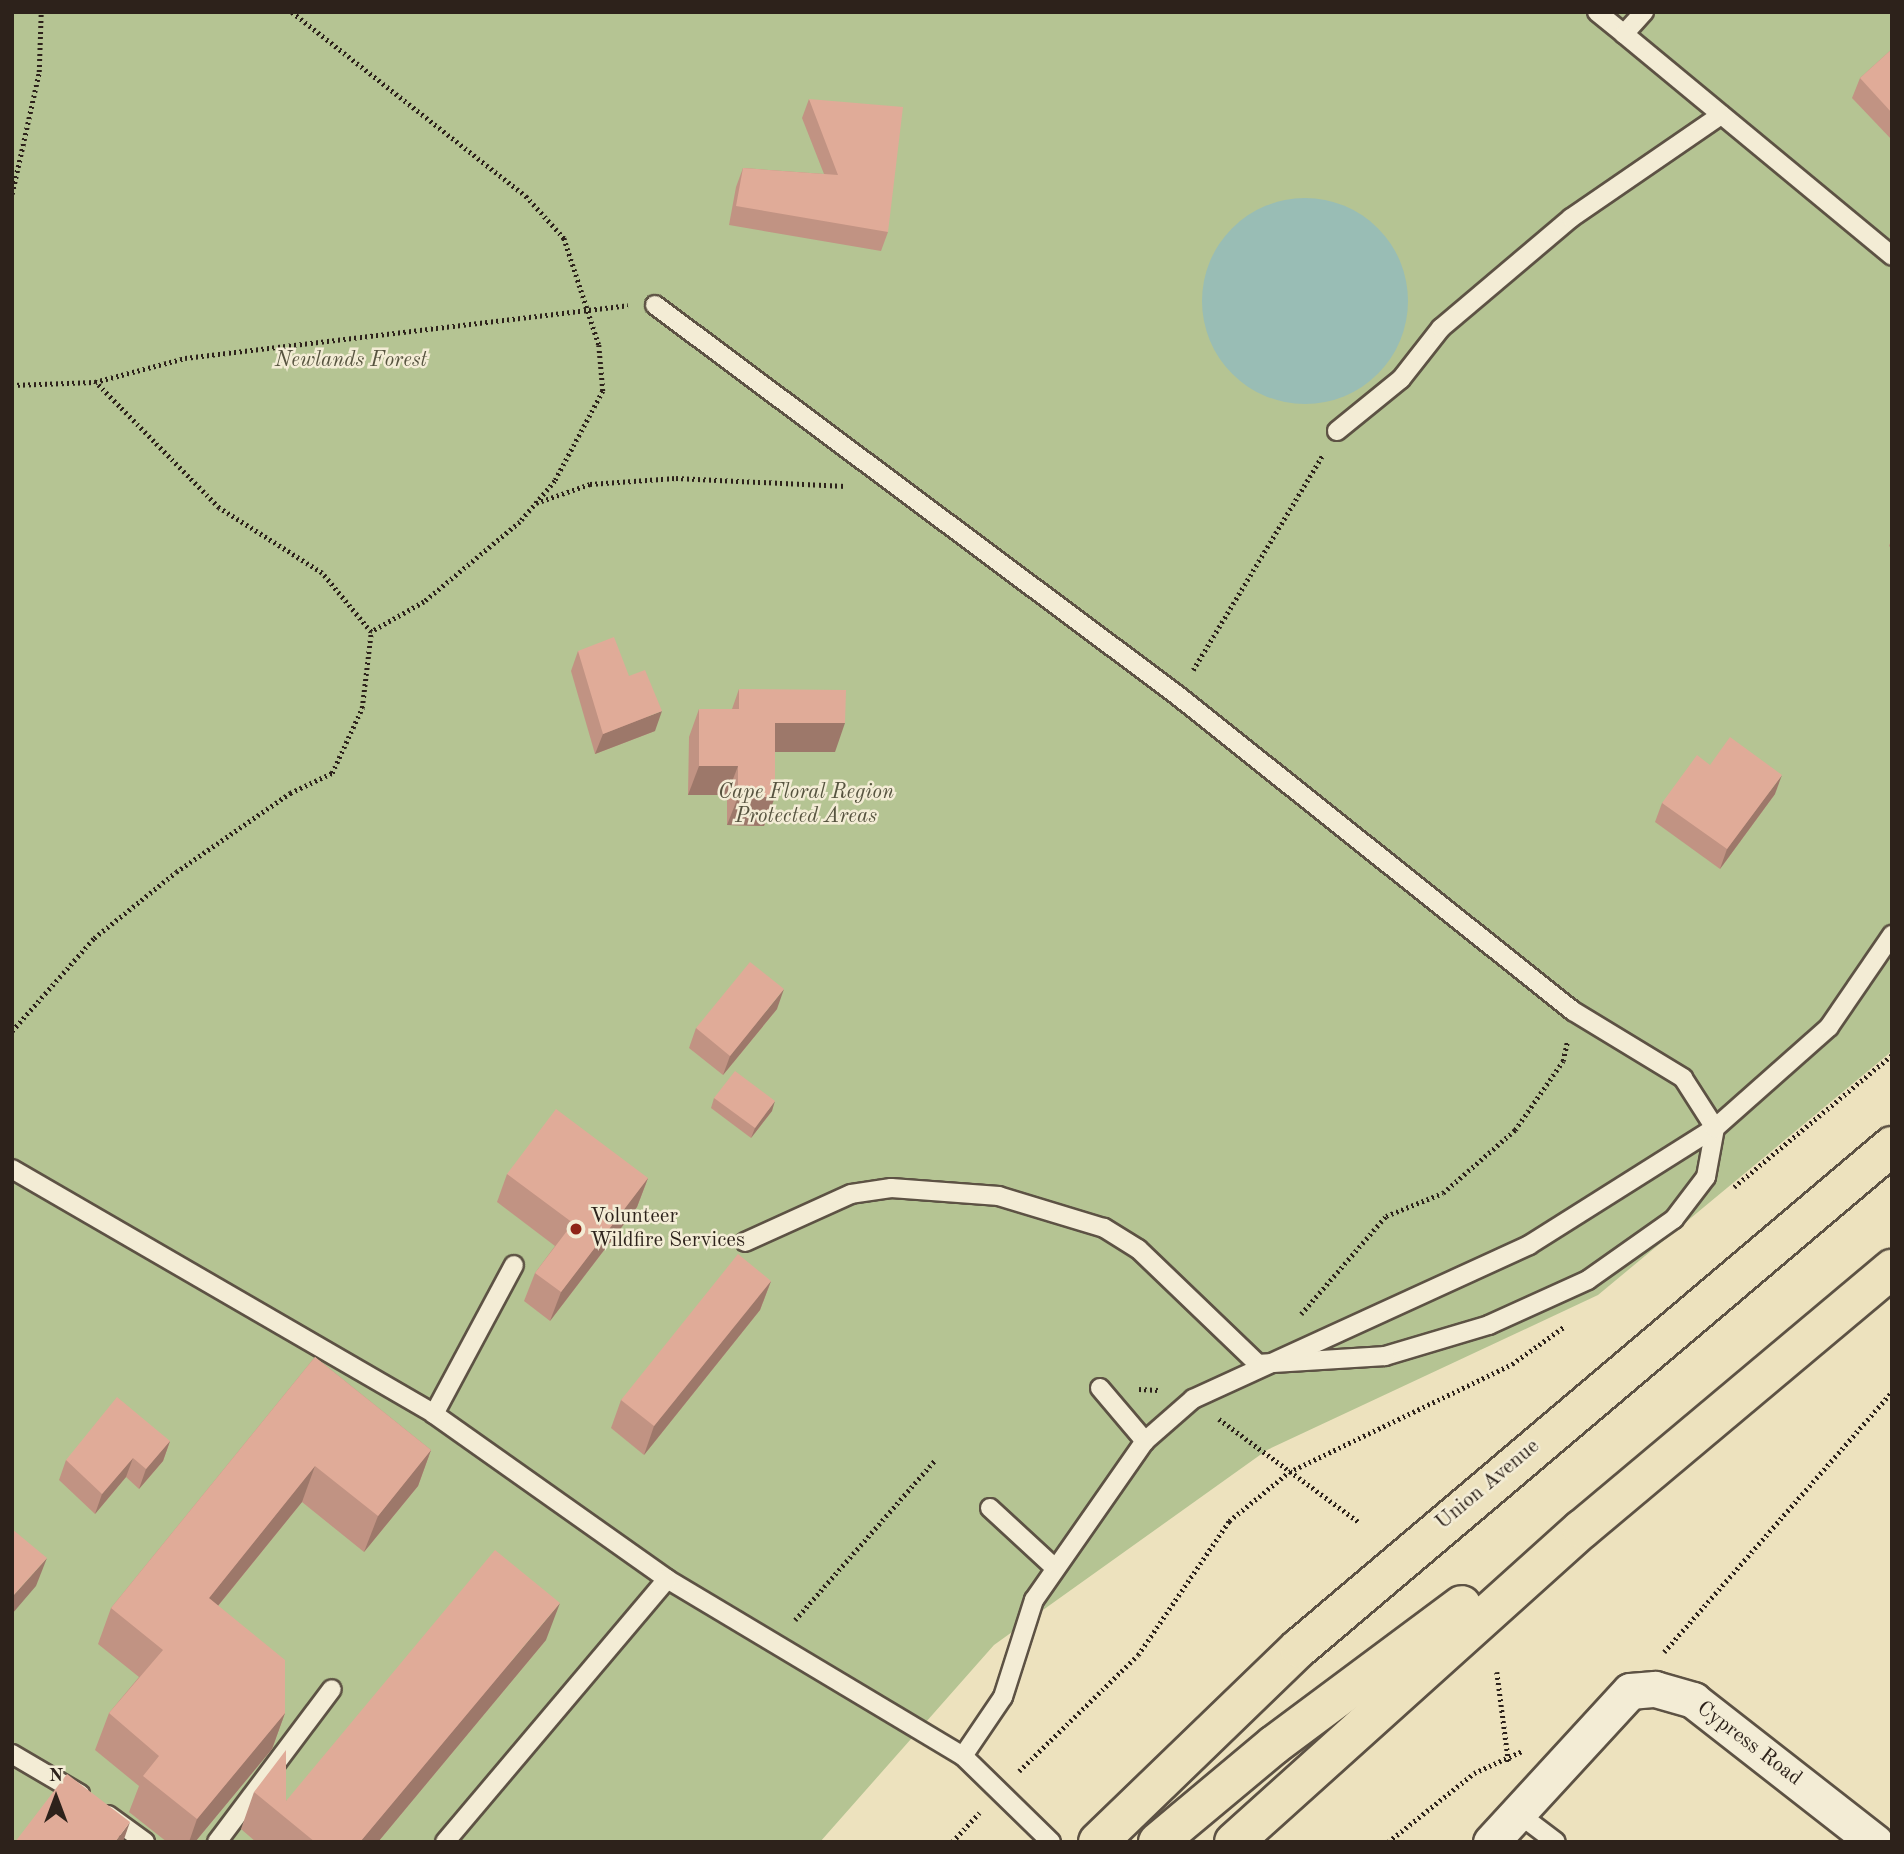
<!DOCTYPE html>
<style>
body{margin:0}
#map{position:relative;width:1904px;height:1854px;overflow:hidden;background:#ede2be;font-family:"Old Standard TT",serif}
div>[style]{position:absolute}
.green>*{inset:0;background:#b5c493}
.water>*{inset:0;background:#99bdb5}
.round{border-radius:50%}
.path>*{height:4.5px;margin-top:-2.25px;transform-origin:0;background:repeating-linear-gradient(90deg,#2d221b 0 2px,transparent 0 5.5px)}
.roads{filter:drop-shadow(2px 0 #5d5244) drop-shadow(-2px 0 #5d5244) drop-shadow(0 2px #5d5244) drop-shadow(0 -2px #5d5244)}
.service>*{height:18px;margin:-9px;padding:0 9px;transform-origin:9px;border-radius:9px;background:#f3ecd5}
.minor>*{height:35px;margin:-17.5px;padding:0 17.5px;transform-origin:17.5px;border-radius:17.5px;background:#f3ecd5}
.trunk>*{height:38px;margin:-19px;padding:0 19px;transform-origin:19px;border-radius:19px;background:#ede2be}
.wall>*{inset:0;background:#c19383}
.shaded-wall>*{inset:0;background:#9d786a}
.building>*{inset:0;background:#e0ab98}
.dots>*{width:19px;height:19px;translate:-50% -50%;box-sizing:border-box;border:4px solid #f3ecd5;border-radius:50%}
span{translate:-50% -50%;white-space:nowrap;text-align:center;line-height:1.15;-webkit-text-stroke:5px #f3ecd5;paint-order:stroke}
.park-label{font-size:21px;color:#56533f;font-style:italic}
.poi-label{font-size:21px;color:#2d221b}
.left{translate:0 -50%;text-align:left}
.street-label{font-size:21px;color:#2d221b}
.frame{position:absolute;inset:0;border:14px solid #2d221b;pointer-events:none}
.north{position:absolute;left:21px;top:1763px;width:70px;height:70px;-webkit-text-stroke:5px #f3ecd5;paint-order:stroke;rotate:0deg;font-size:19px;font-weight:700;line-height:28px;text-align:center;color:#2d221b}
.north::after{content:'';display:block;margin:auto;width:24px;height:32px;background:#2d221b;clip-path:polygon(50% 0,100% 100%,50% 72%,0 100%)}
</style>
<div id="map">
<div class="green">
<div style="clip-path:polygon(12px 12px,1892px 12px,1892px 1051px,1598px 1295px,1267px 1450px,994px 1645px,820px 1842px,12px 1842px)"></div>
</div>
<div class="water">
<div class="round" style="left:1202px;top:198px;width:206px;height:206px"></div>
</div>
<div class="path">
<div style="left:292px;top:12px;width:298px;rotate:38.2deg"></div>
<div style="left:526px;top:196px;width:57px;rotate:47.9deg"></div>
<div style="left:564px;top:238px;width:113px;rotate:71.9deg"></div>
<div style="left:599px;top:345px;width:46px;rotate:85deg"></div>
<div style="left:603px;top:391px;width:102px;rotate:118.1deg"></div>
<div style="left:555px;top:481px;width:54px;rotate:130.5deg"></div>
<div style="left:520px;top:522px;width:125px;rotate:140.2deg"></div>
<div style="left:424px;top:602px;width:61px;rotate:150.5deg"></div>
<div style="left:12px;top:194px;width:125px;rotate:-77.5deg"></div>
<div style="left:39px;top:72px;width:60px;rotate:-88.1deg"></div>
<div style="left:12px;top:385px;width:83px;rotate:-2.1deg"></div>
<div style="left:95px;top:382px;width:93px;rotate:-14.9deg"></div>
<div style="left:185px;top:358px;width:446px;rotate:-6.8deg"></div>
<div style="left:536px;top:503px;width:57px;rotate:-19.4deg"></div>
<div style="left:590px;top:484px;width:86px;rotate:-4deg"></div>
<div style="left:676px;top:478px;width:170px;rotate:2.7deg"></div>
<div style="left:1193px;top:670px;width:250px;rotate:-58.9deg"></div>
<div style="left:12px;top:1031px;width:124px;rotate:-48.6deg"></div>
<div style="left:94px;top:938px;width:105px;rotate:-38.8deg"></div>
<div style="left:176px;top:872px;width:139px;rotate:-34.7deg"></div>
<div style="left:290px;top:793px;width:47px;rotate:-25.5deg"></div>
<div style="left:332px;top:773px;width:72px;rotate:-65.2deg"></div>
<div style="left:362px;top:708px;width:77px;rotate:-83.2deg"></div>
<div style="left:371px;top:632px;width:77px;rotate:-129.7deg"></div>
<div style="left:322px;top:573px;width:122px;rotate:-147.7deg"></div>
<div style="left:219px;top:508px;width:177px;rotate:-134.5deg"></div>
<div style="left:1734px;top:1187px;width:206px;rotate:-39.9deg"></div>
<div style="left:1301px;top:1314px;width:130px;rotate:-49.1deg"></div>
<div style="left:1386px;top:1216px;width:61px;rotate:-22deg"></div>
<div style="left:1443px;top:1193px;width:96px;rotate:-41.2deg"></div>
<div style="left:1515px;top:1130px;width:84px;rotate:-55.2deg"></div>
<div style="left:1563px;top:1061px;width:19px;rotate:-78deg"></div>
<div style="left:1139px;top:1389px;width:19px;rotate:3deg"></div>
<div style="left:1219px;top:1419px;width:175px;rotate:36.4deg"></div>
<div style="left:795px;top:1620px;width:213px;rotate:-48.8deg"></div>
<div style="left:1664px;top:1652px;width:346px;rotate:-48.8deg"></div>
<div style="left:1497px;top:1672px;width:93px;rotate:82.6deg"></div>
<div style="left:1019px;top:1771px;width:166px;rotate:-44.3deg"></div>
<div style="left:1138px;top:1655px;width:162px;rotate:-55.8deg"></div>
<div style="left:1229px;top:1521px;width:77px;rotate:-39.2deg"></div>
<div style="left:1289px;top:1472px;width:248px;rotate:-25.8deg"></div>
<div style="left:1512px;top:1364px;width:65px;rotate:-35.6deg"></div>
<div style="left:952px;top:1842px;width:40px;rotate:-47deg"></div>
<div style="left:1388px;top:1842px;width:110px;rotate:-38.7deg"></div>
<div style="left:1474px;top:1773px;width:53px;rotate:-24.6deg"></div>
</div>
<div class="roads">
<div class="service">
<div style="left:1597px;top:12px;width:35px;rotate:39deg"></div>
<div style="left:1624px;top:34px;width:30px;rotate:-48deg"></div>
<div style="left:1624px;top:34px;width:348px;rotate:39.6deg"></div>
<div style="left:655px;top:305px;width:652px;rotate:36.76deg"></div>
<div style="left:1177px;top:695px;width:507px;rotate:38.59deg"></div>
<div style="left:1573px;top:1011px;width:129px;rotate:31.3deg"></div>
<div style="left:1683px;top:1078px;width:59px;rotate:57.4deg"></div>
<div style="left:1715px;top:1128px;width:50px;rotate:100.4deg"></div>
<div style="left:1706px;top:1177px;width:53px;rotate:127.3deg"></div>
<div style="left:1674px;top:1219px;width:105px;rotate:144.7deg"></div>
<div style="left:1588px;top:1280px;width:109px;rotate:155.6deg"></div>
<div style="left:1489px;top:1325px;width:109px;rotate:163.4deg"></div>
<div style="left:1385px;top:1356px;width:127px;rotate:176.4deg"></div>
<div style="left:1258px;top:1364px;width:166px;rotate:-136.2deg"></div>
<div style="left:1138px;top:1249px;width:40px;rotate:-148deg"></div>
<div style="left:1104px;top:1228px;width:110px;rotate:-163.1deg"></div>
<div style="left:999px;top:1196px;width:108px;rotate:-175.8deg"></div>
<div style="left:891px;top:1188px;width:40px;rotate:171.5deg"></div>
<div style="left:851px;top:1194px;width:116px;rotate:155.6deg"></div>
<div style="left:1337px;top:431px;width:82px;rotate:-39.1deg"></div>
<div style="left:1401px;top:379px;width:65px;rotate:-51.9deg"></div>
<div style="left:1441px;top:328px;width:170px;rotate:-40.2deg"></div>
<div style="left:1571px;top:218px;width:182px;rotate:-34.5deg"></div>
<div style="left:12px;top:1169px;width:488px;rotate:30.1deg"></div>
<div style="left:434px;top:1414px;width:286px;rotate:35.3deg"></div>
<div style="left:667px;top:1579px;width:345px;rotate:30.9deg"></div>
<div style="left:963px;top:1756px;width:123px;rotate:44.3deg"></div>
<div style="left:1100px;top:1388px;width:70px;rotate:49.7deg"></div>
<div style="left:434px;top:1414px;width:169px;rotate:-61.8deg"></div>
<div style="left:990px;top:1508px;width:87px;rotate:42.7deg"></div>
<div style="left:12px;top:1754px;width:79px;rotate:30.5deg"></div>
<div style="left:963px;top:1756px;width:71px;rotate:-55.9deg"></div>
<div style="left:1003px;top:1697px;width:102px;rotate:-72.3deg"></div>
<div style="left:1034px;top:1600px;width:194px;rotate:-55.1deg"></div>
<div style="left:1145px;top:1441px;width:64px;rotate:-41.2deg"></div>
<div style="left:1193px;top:1399px;width:370px;rotate:-24.6deg"></div>
<div style="left:1529px;top:1245px;width:220px;rotate:-32.2deg"></div>
<div style="left:1715px;top:1128px;width:152px;rotate:-41.5deg"></div>
<div style="left:1829px;top:1027px;width:112px;rotate:-55.6deg"></div>
<div style="left:1515px;top:1811px;width:51px;rotate:37.1deg"></div>
<div style="left:108px;top:1815px;width:46px;rotate:36.1deg"></div>
<div style="left:217px;top:1842px;width:191px;rotate:-53.1deg"></div>
<div style="left:445px;top:1842px;width:344px;rotate:-49.8deg"></div>
</div>
<div class="minor">
<div style="left:1491px;top:1842px;width:205px;rotate:-47.4deg"></div>
<div style="left:1630px;top:1691px;width:25px;rotate:-5deg"></div>
<div style="left:1655px;top:1689px;width:40px;rotate:16deg"></div>
<div style="left:1693px;top:1700px;width:231px;rotate:38deg"></div>
</div>
<div class="trunk">
<div style="left:1098px;top:1842px;width:279px;rotate:-44deg"></div>
<div style="left:1299px;top:1648px;width:777px;rotate:-40.25deg"></div>
<div style="left:1158px;top:1842px;width:151px;rotate:-39.9deg"></div>
<div style="left:1274px;top:1745px;width:234px;rotate:-36.7deg"></div>
<div style="left:1234px;top:1842px;width:468px;rotate:-42deg"></div>
<div style="left:1582px;top:1529px;width:405px;rotate:-40deg"></div>
</div>
</div>
<div class="wall">
<div style="clip-path:polygon(1892px 49px,1892px 138px,1891px 139px,1852px 98px,1860px 78px)"></div>
<div style="clip-path:polygon(809px 99px,888px 232px,881px 251px,729px 225px,736px 187px,743px 168px,824px 174px,802px 118px)"></div>
<div style="clip-path:polygon(1892px 538px,1892px 549px,1889px 546px)"></div>
<div style="clip-path:polygon(578px 651px,629px 676px,655px 731px,595px 754px,571px 671px)"></div>
<div style="clip-path:polygon(739px 689px,835px 752px,775px 752px,764px 826px,727px 825px,727px 795px,688px 795px,689px 737px,699px 709px,732px 709px)"></div>
<div style="clip-path:polygon(1710px 765px,1775px 794px,1720px 869px,1655px 822px,1662px 803px)"></div>
<div style="clip-path:polygon(777px 1009px,723px 1075px,689px 1048px,696px 1028px)"></div>
<div style="clip-path:polygon(714px 1098px,772px 1111px,751px 1138px,711px 1108px)"></div>
<div style="clip-path:polygon(507px 1174px,648px 1178px,637px 1207px,550px 1321px,524px 1301px,535px 1273px,555px 1246px,497px 1202px)"></div>
<div style="clip-path:polygon(771px 1281px,760px 1310px,644px 1455px,611px 1428px,621px 1400px)"></div>
<div style="clip-path:polygon(315px 1357px,431px 1450px,418px 1486px,364px 1552px,302px 1502px,218px 1606px,285px 1713px,272px 1749px,195px 1842px,167px 1842px,129px 1812px,139px 1786px,95px 1750px,109px 1713px,139px 1677px,98px 1644px,111px 1608px)"></div>
<div style="clip-path:polygon(170px 1441px,163px 1461px,139px 1489px,126px 1477px,95px 1514px,59px 1480px,66px 1460px)"></div>
<div style="clip-path:polygon(546px 1640px,378px 1842px,256px 1842px,241px 1829px,254px 1792px,286px 1801px)"></div>
</div>
<div class="shaded-wall">
<div style="clip-path:polygon(662px 711px,655px 731px,595px 754px,603px 734px)"></div>
<div style="clip-path:polygon(775px 723px,845px 723px,835px 752px,764px 752px)"></div>
<div style="clip-path:polygon(699px 766px,738px 766px,727px 795px,688px 795px)"></div>
<div style="clip-path:polygon(1782px 775px,1775px 794px,1720px 869px,1727px 849px)"></div>
<div style="clip-path:polygon(738px 797px,775px 797px,764px 826px,727px 825px)"></div>
<div style="clip-path:polygon(784px 989px,777px 1009px,723px 1075px,730px 1056px)"></div>
<div style="clip-path:polygon(775px 1101px,772px 1111px,751px 1138px,755px 1128px)"></div>
<div style="clip-path:polygon(648px 1178px,637px 1207px,550px 1321px,561px 1292px)"></div>
<div style="clip-path:polygon(771px 1281px,760px 1310px,644px 1455px,654px 1426px)"></div>
<div style="clip-path:polygon(170px 1441px,163px 1461px,139px 1489px,146px 1469px)"></div>
<div style="clip-path:polygon(431px 1450px,418px 1486px,364px 1552px,378px 1516px)"></div>
<div style="clip-path:polygon(133px 1458px,126px 1477px,95px 1514px,102px 1494px)"></div>
<div style="clip-path:polygon(315px 1466px,302px 1502px,195px 1634px,209px 1598px)"></div>
<div style="clip-path:polygon(47px 1558px,36px 1586px,12px 1614px,12px 1597px)"></div>
<div style="clip-path:polygon(560px 1603px,546px 1640px,378px 1842px,360px 1842px)"></div>
<div style="clip-path:polygon(285px 1713px,272px 1749px,195px 1842px,189px 1842px,197px 1819px)"></div>
<div style="clip-path:polygon(130px 1822px,123px 1842px,115px 1842px)"></div>
</div>
<div class="building">
<div style="clip-path:polygon(1892px 49px,1892px 113px,1860px 78px)"></div>
<div style="clip-path:polygon(809px 99px,903px 107px,888px 232px,736px 206px,743px 168px,838px 175px)"></div>
<div style="clip-path:polygon(614px 637px,629px 676px,645px 670px,662px 711px,603px 734px,578px 651px)"></div>
<div style="clip-path:polygon(739px 689px,846px 690px,845px 723px,775px 723px,775px 797px,738px 797px,738px 766px,699px 766px,699px 709px,739px 709px)"></div>
<div style="clip-path:polygon(1730px 737px,1782px 775px,1727px 849px,1662px 803px,1697px 755px,1710px 765px)"></div>
<div style="clip-path:polygon(750px 962px,784px 989px,730px 1056px,696px 1028px)"></div>
<div style="clip-path:polygon(735px 1071px,775px 1101px,755px 1128px,714px 1098px)"></div>
<div style="clip-path:polygon(556px 1109px,648px 1178px,561px 1292px,535px 1273px,573px 1223px,507px 1174px)"></div>
<div style="clip-path:polygon(738px 1254px,771px 1281px,654px 1426px,621px 1400px)"></div>
<div style="clip-path:polygon(315px 1357px,431px 1450px,378px 1516px,315px 1466px,209px 1598px,285px 1660px,285px 1713px,197px 1819px,143px 1776px,159px 1756px,109px 1713px,163px 1650px,111px 1608px)"></div>
<div style="clip-path:polygon(117px 1397px,170px 1441px,146px 1469px,133px 1458px,102px 1494px,66px 1460px)"></div>
<div style="clip-path:polygon(12px 1529px,47px 1558px,12px 1597px)"></div>
<div style="clip-path:polygon(495px 1550px,560px 1603px,360px 1842px,315px 1842px,254px 1792px,286px 1750px,286px 1801px)"></div>
<div style="clip-path:polygon(67px 1774px,130px 1822px,115px 1842px,15px 1842px)"></div>
</div>
<div class="dots">
<div style="left:576px;top:1229px;background:#8f2418"></div>
</div>
<div class="park-label">
<span style="left:351px;top:361px">Newlands Forest</span>
<span style="left:806px;top:805px">Cape Floral Region<br>Protected Areas</span>
</div>
<div class="poi-label">
<span class="left" style="left:590px;top:1229px">Volunteer<br>Wildfire Services</span>
</div>
<div class="street-label">
<span style="left:1488px;top:1485px;rotate:-40deg">Union Avenue</span>
<span style="left:1749px;top:1744px;rotate:37deg">Cypress Road</span>
</div>
<div class="frame"></div>
<div class="north">N</div>
</div>
